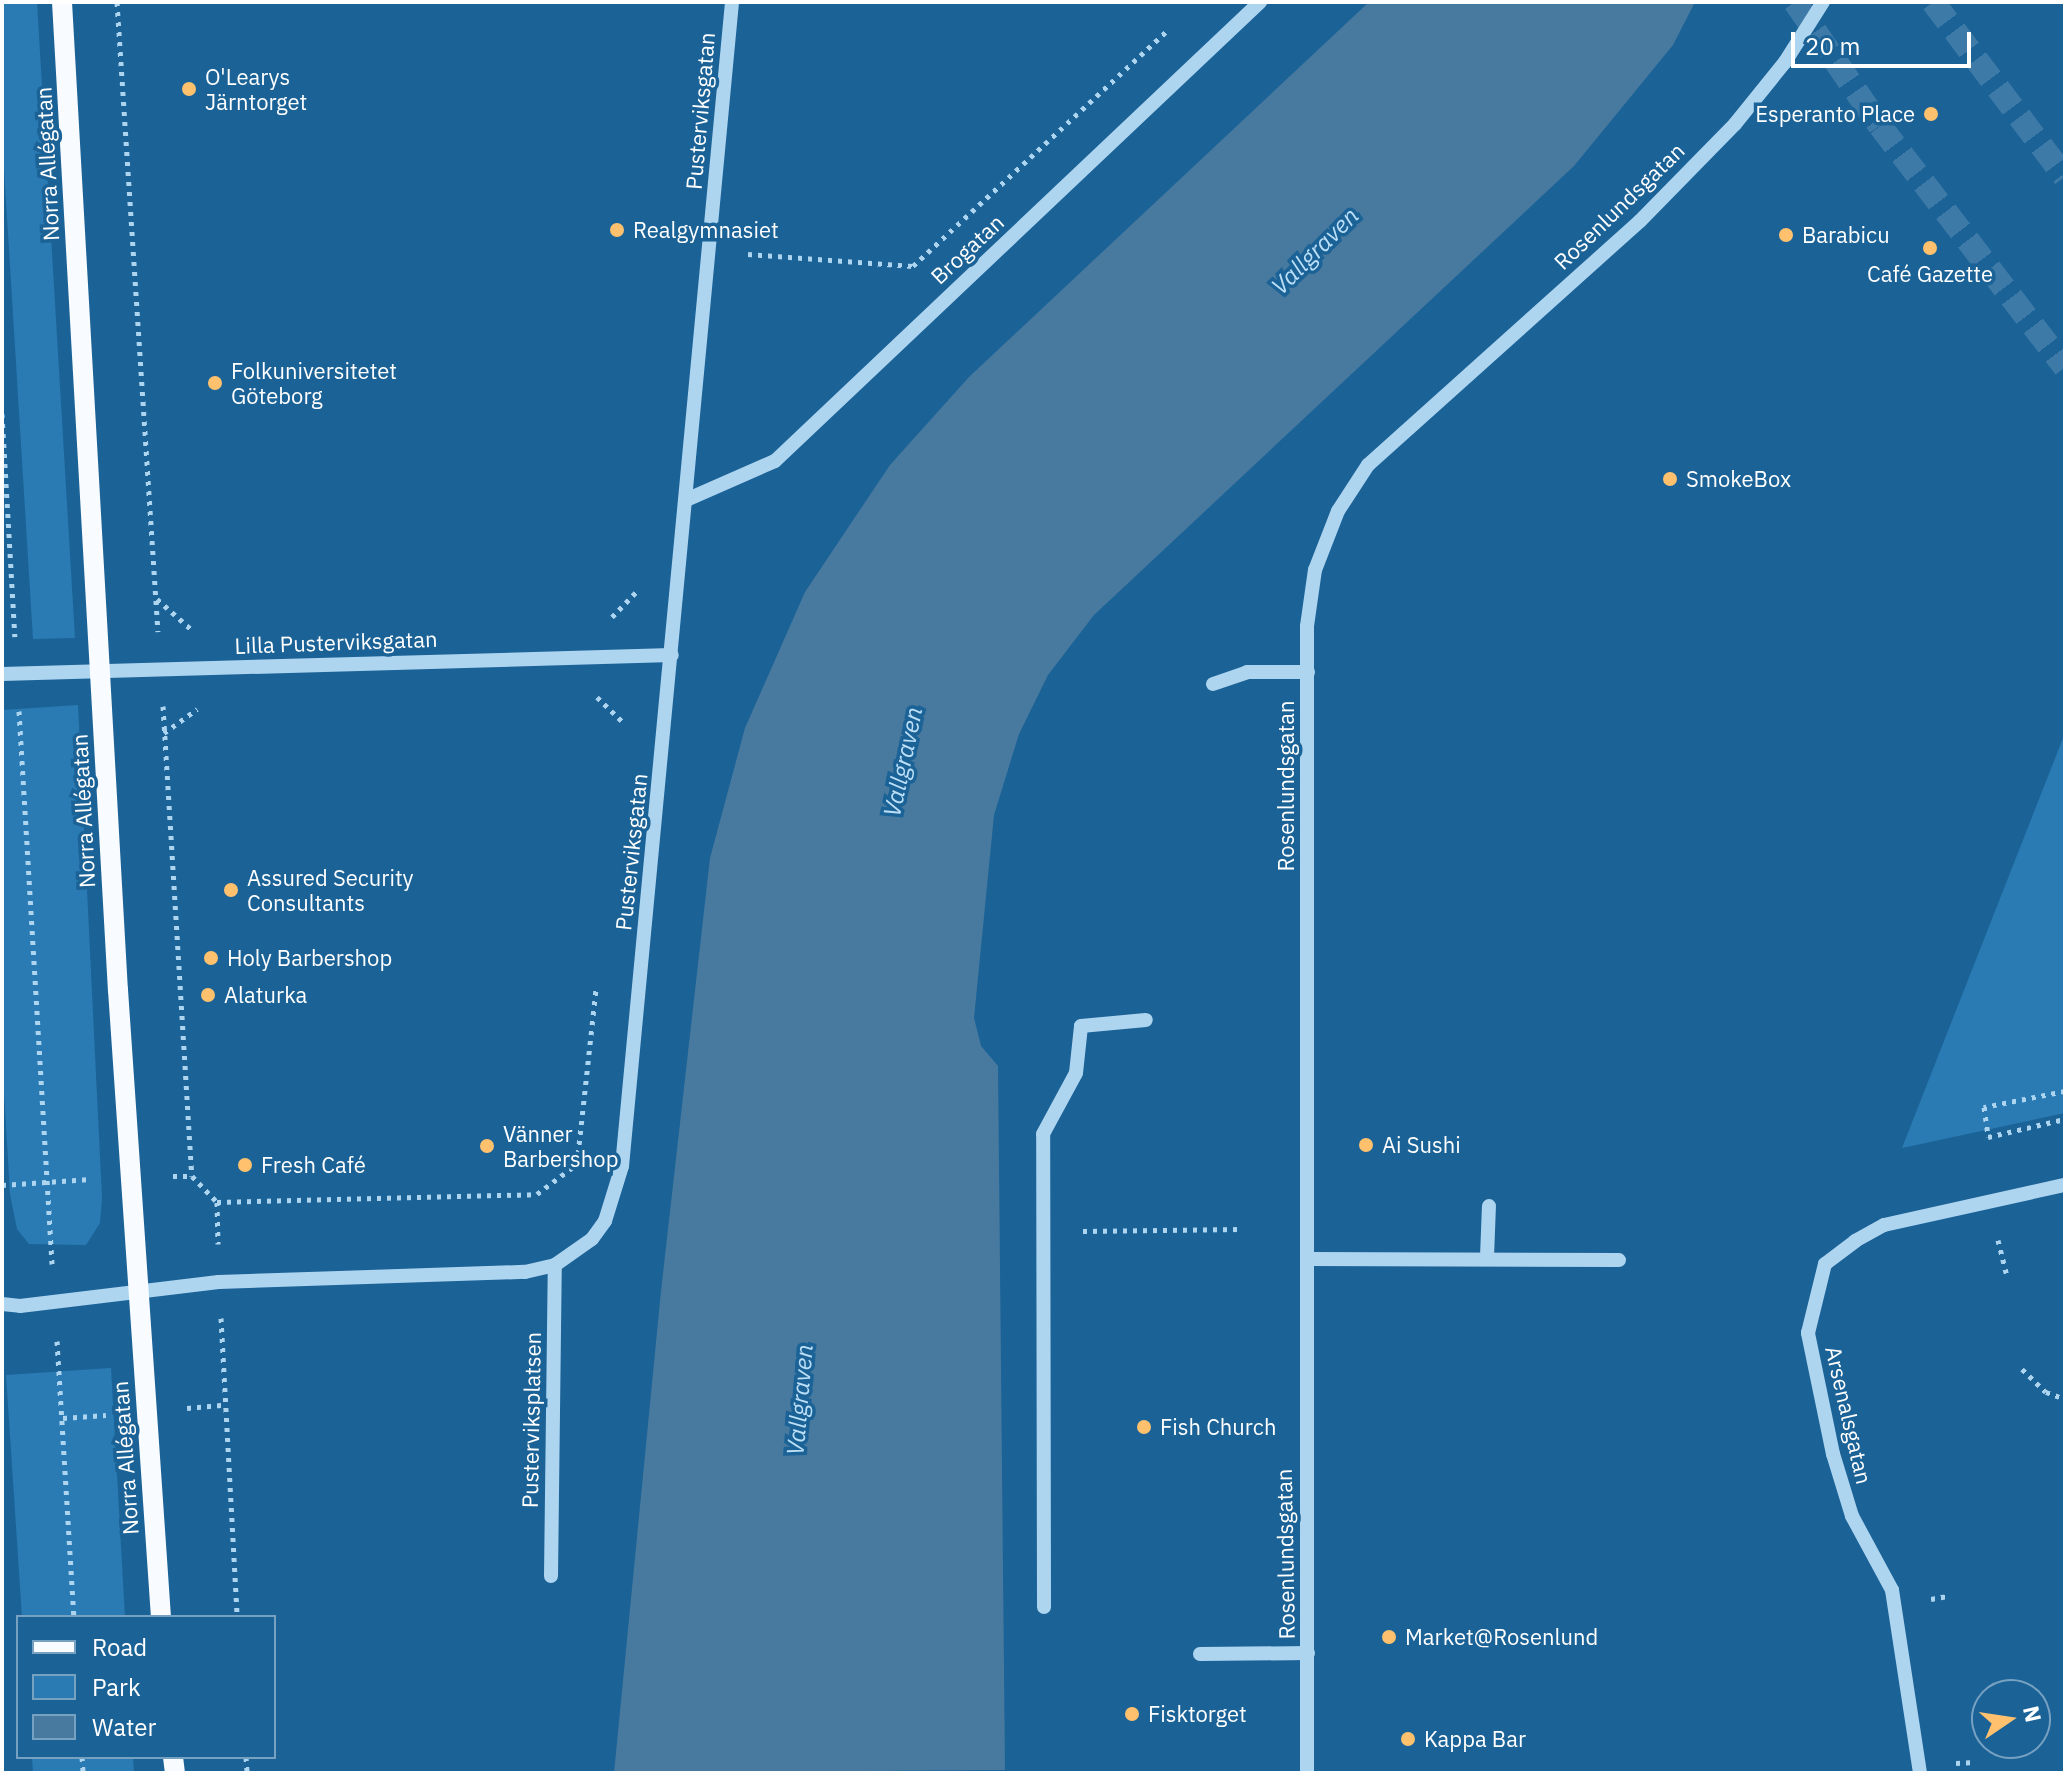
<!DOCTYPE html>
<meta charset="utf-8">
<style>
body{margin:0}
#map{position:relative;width:2067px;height:1775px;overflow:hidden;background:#1b6297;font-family:"IBM Plex Sans",sans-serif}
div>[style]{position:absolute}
.green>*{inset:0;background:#2a7bb3}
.water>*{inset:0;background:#487a9f}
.highway-tunnel>*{height:24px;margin-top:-12px;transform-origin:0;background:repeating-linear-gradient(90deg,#3d7aa7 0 24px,transparent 0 36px)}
.path>*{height:5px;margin-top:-2.5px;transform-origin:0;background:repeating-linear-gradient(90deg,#aed5f0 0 4px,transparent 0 10px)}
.minor>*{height:14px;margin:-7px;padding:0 7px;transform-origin:7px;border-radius:7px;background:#aed5f0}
.major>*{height:20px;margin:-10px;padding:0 10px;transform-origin:10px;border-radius:10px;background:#f8fbff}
.dots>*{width:22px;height:22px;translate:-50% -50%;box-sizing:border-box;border:4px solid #1b6297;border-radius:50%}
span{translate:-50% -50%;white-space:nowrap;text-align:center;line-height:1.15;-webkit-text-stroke:7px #1b6297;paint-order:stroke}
.poi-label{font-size:22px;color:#fff}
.left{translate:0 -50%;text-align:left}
.right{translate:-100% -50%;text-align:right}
.street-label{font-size:22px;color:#fff}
.water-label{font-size:24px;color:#bbdff7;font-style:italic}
.frame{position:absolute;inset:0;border:4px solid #fff;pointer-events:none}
.legend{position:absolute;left:16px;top:1615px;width:260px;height:144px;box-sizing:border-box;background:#1b6297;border:2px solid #76a1c1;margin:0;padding:10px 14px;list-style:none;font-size:24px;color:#fff}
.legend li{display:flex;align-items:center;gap:16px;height:40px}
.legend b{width:40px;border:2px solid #76a1c1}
.north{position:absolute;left:1971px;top:1679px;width:80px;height:80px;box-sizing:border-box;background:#1b6297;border:2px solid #76a1c1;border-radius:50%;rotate:77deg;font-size:22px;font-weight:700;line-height:32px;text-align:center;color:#fff}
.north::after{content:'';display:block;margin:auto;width:28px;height:36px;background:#ffc16e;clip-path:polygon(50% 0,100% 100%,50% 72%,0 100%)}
.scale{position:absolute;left:1791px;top:32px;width:180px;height:36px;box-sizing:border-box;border:4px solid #fff;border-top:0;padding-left:10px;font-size:24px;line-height:28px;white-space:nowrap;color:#fff;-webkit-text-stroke:6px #1b6297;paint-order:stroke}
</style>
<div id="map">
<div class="green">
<div style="clip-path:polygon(2px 2px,37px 2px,75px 638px,33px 639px,2px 136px)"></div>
<div style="clip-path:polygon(78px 705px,102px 1198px,100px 1223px,86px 1245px,29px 1244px,17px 1229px,10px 1194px,2px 1057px,2px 710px)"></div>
<div style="clip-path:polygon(2065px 733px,2065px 1113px,1902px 1148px)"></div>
<div style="clip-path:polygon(111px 1368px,125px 1617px,22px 1617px,6px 1375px)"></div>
<div style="clip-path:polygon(32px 1757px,133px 1757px,134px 1773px,33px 1773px)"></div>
</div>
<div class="water">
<div style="clip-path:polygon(1369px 2px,1695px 2px,1673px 45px,1574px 166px,1094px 615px,1048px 675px,1019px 734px,994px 815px,974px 1018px,981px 1046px,998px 1066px,1005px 1770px,614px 1773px,661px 1291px,710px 858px,745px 728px,805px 592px,890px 465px,969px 377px)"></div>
</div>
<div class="highway-tunnel">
<div style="left:1795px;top:2px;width:150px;rotate:55.6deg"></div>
<div style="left:1880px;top:126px;width:304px;rotate:52.5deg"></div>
<div style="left:1933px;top:2px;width:219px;rotate:53deg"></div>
</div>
<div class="path">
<div style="left:117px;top:2px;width:631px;rotate:86.28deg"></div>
<div style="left:748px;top:254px;width:165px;rotate:4.2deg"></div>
<div style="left:913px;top:266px;width:349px;rotate:-42.8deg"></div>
<div style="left:2px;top:414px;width:223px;rotate:86.7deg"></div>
<div style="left:157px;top:599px;width:45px;rotate:41.4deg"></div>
<div style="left:612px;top:617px;width:35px;rotate:-46deg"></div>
<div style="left:597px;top:697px;width:37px;rotate:44deg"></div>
<div style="left:163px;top:706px;width:471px;rotate:86.5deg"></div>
<div style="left:19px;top:711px;width:554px;rotate:86.58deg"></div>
<div style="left:164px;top:733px;width:41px;rotate:-36deg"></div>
<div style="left:2065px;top:1091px;width:83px;rotate:168.8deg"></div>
<div style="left:1984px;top:1107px;width:30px;rotate:82deg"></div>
<div style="left:1988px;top:1137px;width:79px;rotate:-13.2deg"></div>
<div style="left:173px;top:1176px;width:19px"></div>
<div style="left:192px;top:1176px;width:36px;rotate:46deg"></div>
<div style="left:217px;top:1202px;width:42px;rotate:88.6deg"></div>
<div style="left:2px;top:1185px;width:89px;rotate:-3.9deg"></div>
<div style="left:217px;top:1202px;width:320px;rotate:-1.4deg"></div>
<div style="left:537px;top:1194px;width:50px;rotate:-36.9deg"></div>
<div style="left:577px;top:1164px;width:177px;rotate:-83.8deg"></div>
<div style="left:1083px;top:1231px;width:159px;rotate:-0.7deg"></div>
<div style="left:1998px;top:1240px;width:36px;rotate:76deg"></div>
<div style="left:221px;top:1318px;width:299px;rotate:86.9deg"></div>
<div style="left:57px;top:1341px;width:277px;rotate:86.5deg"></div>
<div style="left:2022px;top:1369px;width:33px;rotate:44deg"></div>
<div style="left:2046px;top:1392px;width:20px;rotate:20deg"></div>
<div style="left:187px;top:1408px;width:37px;rotate:-5deg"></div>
<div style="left:63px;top:1418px;width:43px;rotate:-4deg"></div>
<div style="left:1931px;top:1599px;width:17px;rotate:-10deg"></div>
<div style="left:82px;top:1757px;width:16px;rotate:86deg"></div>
<div style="left:246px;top:1757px;width:16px;rotate:86deg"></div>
<div style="left:1956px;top:1763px;width:19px;rotate:-3deg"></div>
</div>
<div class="minor">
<div style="left:686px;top:500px;width:97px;rotate:-23.7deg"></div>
<div style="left:775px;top:461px;width:668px;rotate:-43.42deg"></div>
<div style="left:2px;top:674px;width:670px;rotate:-1.62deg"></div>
<div style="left:1213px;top:684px;width:36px;rotate:-19deg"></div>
<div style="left:1247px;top:672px;width:61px"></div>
<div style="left:1487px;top:1257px;width:51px;rotate:-87.8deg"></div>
<div style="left:1308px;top:1259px;width:311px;rotate:0.2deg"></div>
<div style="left:2px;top:1304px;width:18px;rotate:6deg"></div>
<div style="left:20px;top:1306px;width:200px;rotate:-6.9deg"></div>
<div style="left:219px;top:1282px;width:306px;rotate:-1.9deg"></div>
<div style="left:525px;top:1272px;width:31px;rotate:-13deg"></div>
<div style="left:555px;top:1265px;width:45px;rotate:-35.1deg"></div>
<div style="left:592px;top:1239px;width:22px;rotate:-54deg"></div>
<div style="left:605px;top:1221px;width:58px;rotate:-72.8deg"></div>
<div style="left:622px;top:1166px;width:1169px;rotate:-84.6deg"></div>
<div style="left:551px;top:1576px;width:311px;rotate:-89.3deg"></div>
<div style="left:1044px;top:1607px;width:473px;rotate:-90.1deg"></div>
<div style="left:1043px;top:1134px;width:69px;rotate:-61.6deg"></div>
<div style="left:1076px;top:1073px;width:47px;rotate:-83.9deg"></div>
<div style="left:1081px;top:1026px;width:65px;rotate:-5.3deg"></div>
<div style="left:1200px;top:1654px;width:108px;rotate:-0.5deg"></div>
<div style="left:1307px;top:1773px;width:1147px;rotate:-90deg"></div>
<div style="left:1307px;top:626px;width:57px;rotate:-81.9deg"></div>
<div style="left:1315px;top:570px;width:63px;rotate:-68.7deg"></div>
<div style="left:1338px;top:511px;width:55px;rotate:-56.9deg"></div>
<div style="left:1368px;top:465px;width:365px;rotate:-41.9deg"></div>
<div style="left:1640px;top:221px;width:136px;rotate:-45.6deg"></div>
<div style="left:1735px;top:124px;width:80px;rotate:-51.1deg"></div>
<div style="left:1785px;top:62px;width:71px;rotate:-57.7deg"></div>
<div style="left:1920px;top:1773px;width:185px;rotate:-98.7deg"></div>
<div style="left:1892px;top:1590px;width:84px;rotate:-118.4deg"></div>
<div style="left:1852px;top:1516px;width:65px;rotate:-107deg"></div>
<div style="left:1833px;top:1454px;width:124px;rotate:-101.7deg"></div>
<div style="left:1808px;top:1333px;width:71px;rotate:-76.2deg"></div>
<div style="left:1825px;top:1264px;width:38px;rotate:-37deg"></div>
<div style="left:1855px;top:1241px;width:33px;rotate:-29deg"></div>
<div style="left:1884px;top:1225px;width:185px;rotate:-12.5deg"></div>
</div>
<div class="major">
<div style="left:62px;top:2px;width:990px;rotate:86.76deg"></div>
<div style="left:118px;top:990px;width:628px;rotate:86.08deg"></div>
<div style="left:173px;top:1757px;width:16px;rotate:83deg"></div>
</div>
<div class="dots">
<div style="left:189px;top:89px;background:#ffc16e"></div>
<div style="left:1931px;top:114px;background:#ffc16e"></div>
<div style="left:617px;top:230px;background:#ffc16e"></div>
<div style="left:1786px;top:235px;background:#ffc16e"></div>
<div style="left:1930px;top:248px;background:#ffc16e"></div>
<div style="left:215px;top:383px;background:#ffc16e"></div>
<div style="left:1670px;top:479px;background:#ffc16e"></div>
<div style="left:231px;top:890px;background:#ffc16e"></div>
<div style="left:211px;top:958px;background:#ffc16e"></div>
<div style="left:208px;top:995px;background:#ffc16e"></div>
<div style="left:1366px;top:1145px;background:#ffc16e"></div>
<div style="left:487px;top:1146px;background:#ffc16e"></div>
<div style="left:245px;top:1165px;background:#ffc16e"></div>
<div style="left:1144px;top:1427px;background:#ffc16e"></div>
<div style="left:1389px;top:1637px;background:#ffc16e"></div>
<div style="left:1132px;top:1714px;background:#ffc16e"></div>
<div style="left:1408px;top:1739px;background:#ffc16e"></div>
</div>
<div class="poi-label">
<span class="left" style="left:205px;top:89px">O'Learys<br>Järntorget</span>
<span class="right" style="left:1915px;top:114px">Esperanto Place</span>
<span class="left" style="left:633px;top:230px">Realgymnasiet</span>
<span class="left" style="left:1802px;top:235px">Barabicu</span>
<span style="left:1930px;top:274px">Café Gazette</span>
<span class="left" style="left:231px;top:383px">Folkuniversitetet<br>Göteborg</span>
<span class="left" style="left:1686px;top:479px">SmokeBox</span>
<span class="left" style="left:247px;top:890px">Assured Security<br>Consultants</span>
<span class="left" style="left:227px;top:958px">Holy Barbershop</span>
<span class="left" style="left:224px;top:995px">Alaturka</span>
<span class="left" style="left:503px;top:1146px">Vänner<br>Barbershop</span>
<span class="left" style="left:1382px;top:1145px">Ai Sushi</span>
<span class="left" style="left:261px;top:1165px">Fresh Café</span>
<span class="left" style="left:1160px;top:1427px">Fish Church</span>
<span class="left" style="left:1405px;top:1637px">Market@Rosenlund</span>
<span class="left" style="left:1148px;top:1714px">Fisktorget</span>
<span class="left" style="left:1424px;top:1739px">Kappa Bar</span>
</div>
<div class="street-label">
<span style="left:700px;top:111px;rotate:-85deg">Pusterviksgatan</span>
<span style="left:47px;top:164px;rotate:-93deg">Norra Allégatan</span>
<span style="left:1619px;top:206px;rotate:-44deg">Rosenlundsgatan</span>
<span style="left:967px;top:249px;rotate:-43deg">Brogatan</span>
<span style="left:336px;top:642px;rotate:-2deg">Lilla Pusterviksgatan</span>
<span style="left:1286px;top:786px;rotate:-90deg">Rosenlundsgatan</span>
<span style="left:83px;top:811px;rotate:-93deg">Norra Allégatan</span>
<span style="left:631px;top:852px;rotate:-84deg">Pusterviksgatan</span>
<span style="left:1849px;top:1415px;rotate:77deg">Arsenalsgatan</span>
<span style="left:531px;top:1420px;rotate:-89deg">Pusterviksplatsen</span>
<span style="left:125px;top:1458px;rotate:-94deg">Norra Allégatan</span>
<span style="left:1285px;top:1554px;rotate:-91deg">Rosenlundsgatan</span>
</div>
<div class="water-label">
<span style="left:1315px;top:251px;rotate:-45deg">Vallgraven</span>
<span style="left:903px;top:762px;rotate:-78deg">Vallgraven</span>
<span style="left:800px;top:1400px;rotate:-85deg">Vallgraven</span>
</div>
<div class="frame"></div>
<ul class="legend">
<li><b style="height:10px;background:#f8fbff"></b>Road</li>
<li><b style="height:22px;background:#2a7bb3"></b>Park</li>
<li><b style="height:22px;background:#487a9f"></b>Water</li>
</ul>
<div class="north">N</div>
<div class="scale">20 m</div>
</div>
